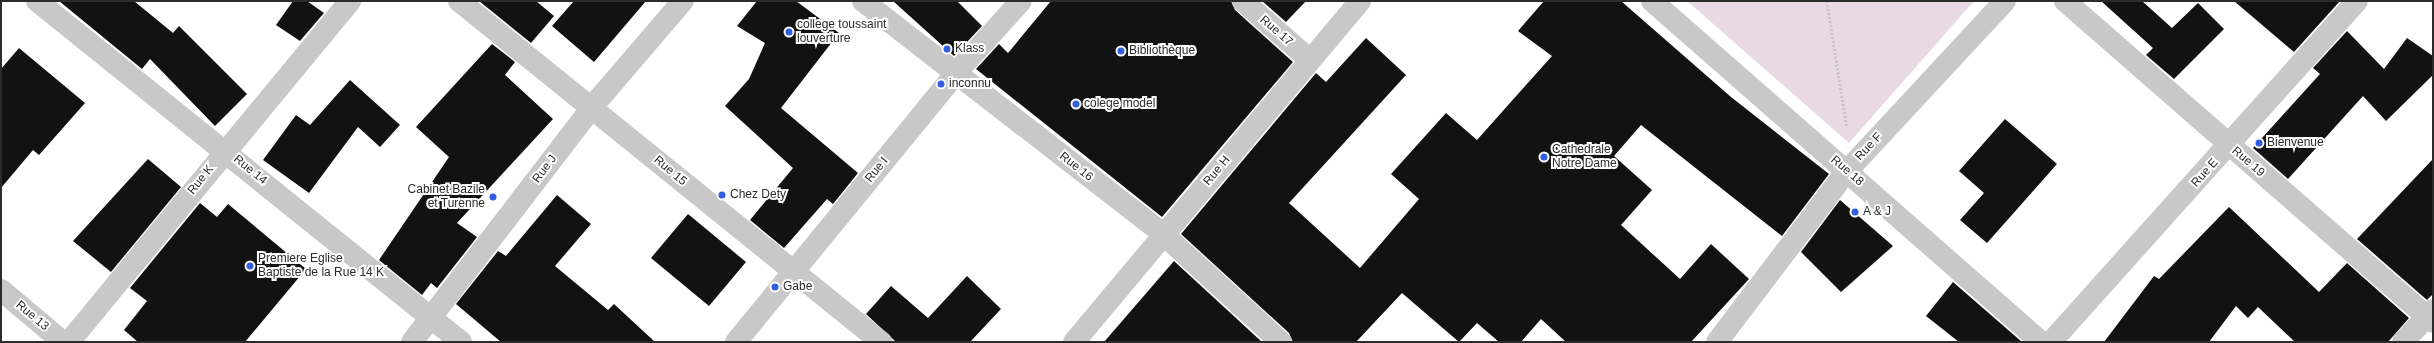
<!DOCTYPE html>
<meta charset="utf-8">
<style>
body{margin:0}
#map{position:relative;width:2434px;height:343px;overflow:hidden;background:#fff;font-family:Arial,sans-serif}
div>[style]{position:absolute}
.green>*{inset:0;background:#e9d9e5}
.building>*{inset:0;background:#121212}
.path>*{height:2.5px;margin-top:-1.25px;transform-origin:0;background:repeating-linear-gradient(90deg,#c5c5c5 0 2px,transparent 0 4px)}
.minor>*{height:22px;margin:-11px;padding:0 11px;transform-origin:11px;border-radius:11px;background:#c8c8c8}
.dots>*{width:11px;height:11px;translate:-50% -50%;box-sizing:border-box;border:2px solid #fff;border-radius:50%}
span{translate:-50% -50%;white-space:nowrap;text-align:center;line-height:1.15;-webkit-text-stroke:4px #fff;paint-order:stroke}
.poi-label{font-size:12px;color:#2b2b2b}
.left{translate:0 -50%;text-align:left}
.right{translate:-100% -50%;text-align:right}
.street-label{font-size:12px;color:#2b2b2b}
.frame{position:absolute;inset:0;border:2px solid #2b2b2b;pointer-events:none}
</style>
<div id="map">
<div class="green">
<div style="clip-path:polygon(1687px 1px,1974px 1px,1849px 143px)"></div>
</div>
<div class="building">
<div style="clip-path:polygon(59px 1px,134px 1px,173px 33px,179px 26px,247px 94px,215px 126px,150px 59px,142px 69px)"></div>
<div style="clip-path:polygon(293px 1px,307px 1px,324px 13px,300px 41px,276px 25px)"></div>
<div style="clip-path:polygon(479px 1px,536px 1px,554px 16px,531px 43px)"></div>
<div style="clip-path:polygon(574px 1px,646px 1px,594px 62px,552px 26px)"></div>
<div style="clip-path:polygon(757px 1px,796px 1px,839px 33px,781px 108px,858px 173px,833px 204px,827px 199px,784px 248px,750px 220px,793px 168px,725px 106px,749px 79px,765px 43px,737px 26px)"></div>
<div style="clip-path:polygon(893px 1px,957px 1px,982px 26px,954px 56px)"></div>
<div style="clip-path:polygon(1051px 1px,1231px 1px,1235px 10px,1293px 62px,1162px 217px,976px 69px,999px 44px,1008px 53px)"></div>
<div style="clip-path:polygon(1262px 1px,1306px 1px,1286px 22px)"></div>
<div style="clip-path:polygon(1544px 1px,1621px 1px,1731px 97px,1829px 174px,1782px 236px,1641px 125px,1614px 156px,1652px 190px,1621px 225px,1680px 279px,1711px 244px,1749px 279px,1691px 342px,1566px 342px,1541px 319px,1521px 342px,1499px 342px,1477px 323px,1459px 342px,1402px 293px,1356px 342px,1293px 342px,1289px 333px,1181px 234px,1316px 73px,1326px 82px,1366px 38px,1406px 75px,1289px 203px,1360px 268px,1419px 199px,1391px 174px,1446px 113px,1477px 140px,1552px 56px,1518px 31px)"></div>
<div style="clip-path:polygon(2101px 1px,2142px 1px,2172px 28px,2198px 3px,2224px 29px,2174px 79px,2146px 55px,2153px 48px)"></div>
<div style="clip-path:polygon(2234px 1px,2340px 1px,2294px 52px)"></div>
<div style="clip-path:polygon(2347px 31px,2384px 69px,2407px 38px,2433px 56px,2433px 75px,2386px 121px,2363px 96px,2288px 179px,2253px 148px,2320px 74px,2313px 68px)"></div>
<div style="clip-path:polygon(492px 44px,515px 62px,505px 75px,553px 119px,457px 223px,477px 237px,437px 288px,431px 283px,422px 295px,379px 260px,449px 157px,416px 127px)"></div>
<div style="clip-path:polygon(19px 48px,85px 103px,39px 155px,33px 150px,1px 188px,1px 69px)"></div>
<div style="clip-path:polygon(350px 80px,400px 125px,380px 147px,358px 127px,309px 193px,263px 160px,296px 115px,310px 125px)"></div>
<div style="clip-path:polygon(2005px 119px,2057px 164px,1987px 243px,1960px 220px,1984px 193px,1959px 171px)"></div>
<div style="clip-path:polygon(148px 159px,181px 187px,111px 272px,73px 241px)"></div>
<div style="clip-path:polygon(2433px 159px,2433px 294px,2427px 300px,2357px 239px)"></div>
<div style="clip-path:polygon(557px 195px,591px 224px,555px 266px,608px 310px,614px 304px,655px 342px,501px 342px,456px 304px,498px 251px,506px 256px)"></div>
<div style="clip-path:polygon(1840px 200px,1893px 246px,1841px 292px,1801px 252px)"></div>
<div style="clip-path:polygon(200px 203px,217px 217px,228px 204px,306px 269px,245px 342px,138px 342px,124px 330px,147px 301px,130px 288px)"></div>
<div style="clip-path:polygon(2229px 207px,2319px 292px,2347px 263px,2409px 318px,2388px 342px,2295px 342px,2258px 307px,2248px 318px,2236px 306px,2209px 342px,2104px 342px,2154px 276px,2159px 279px)"></div>
<div style="clip-path:polygon(688px 214px,746px 262px,709px 306px,651px 258px)"></div>
<div style="clip-path:polygon(1174px 261px,1262px 342px,1104px 342px)"></div>
<div style="clip-path:polygon(967px 276px,1001px 309px,970px 342px,896px 342px,866px 314px,891px 286px,928px 318px)"></div>
<div style="clip-path:polygon(1953px 282px,2022px 342px,1959px 342px,1926px 316px)"></div>
</div>
<div class="path">
<div style="left:1827px;top:1px;width:128px;rotate:81deg"></div>
</div>
<div class="minor">
<div style="left:37px;top:1px;width:544px;rotate:38.81deg"></div>
<div style="left:459px;top:1px;width:543px;rotate:38.94deg"></div>
<div style="left:863px;top:1px;width:380px;rotate:37.8deg"></div>
<div style="left:1163px;top:234px;width:160px;rotate:42.5deg"></div>
<div style="left:1243px;top:1px;width:89px;rotate:41.4deg"></div>
<div style="left:1652px;top:1px;width:517px;rotate:41.24deg"></div>
<div style="left:2065px;top:1px;width:488px;rotate:41.1deg"></div>
<div style="left:1px;top:290px;width:81px;rotate:40deg"></div>
<div style="left:69px;top:342px;width:442px;rotate:-50.5deg"></div>
<div style="left:412px;top:342px;width:296px;rotate:-52.5deg"></div>
<div style="left:592px;top:107px;width:140px;rotate:-49.4deg"></div>
<div style="left:736px;top:342px;width:346px;rotate:-50.7deg"></div>
<div style="left:955px;top:74px;width:98px;rotate:-47.9deg"></div>
<div style="left:1074px;top:342px;width:445px;rotate:-50deg"></div>
<div style="left:1717px;top:342px;width:215px;rotate:-52.8deg"></div>
<div style="left:1847px;top:171px;width:232px;rotate:-47.1deg"></div>
<div style="left:2051px;top:342px;width:458px;rotate:-48.1deg"></div>
<div style="left:2403px;top:342px;width:44px;rotate:-46.8deg"></div>
</div>
<div class="dots">
<div style="left:789px;top:32px;background:#305ee0"></div>
<div style="left:947px;top:49px;background:#305ee0"></div>
<div style="left:1121px;top:51px;background:#305ee0"></div>
<div style="left:941px;top:84px;background:#305ee0"></div>
<div style="left:1076px;top:104px;background:#305ee0"></div>
<div style="left:2259px;top:143px;background:#305ee0"></div>
<div style="left:1544px;top:157px;background:#305ee0"></div>
<div style="left:722px;top:195px;background:#305ee0"></div>
<div style="left:493px;top:197px;background:#305ee0"></div>
<div style="left:1855px;top:212px;background:#305ee0"></div>
<div style="left:250px;top:266px;background:#305ee0"></div>
<div style="left:775px;top:287px;background:#305ee0"></div>
</div>
<div class="poi-label">
<span class="left" style="left:797px;top:32px">college toussaint<br>louverture</span>
<span class="left" style="left:955px;top:49px">Klass</span>
<span class="left" style="left:1129px;top:51px">Bibliothèque</span>
<span class="left" style="left:949px;top:84px">inconnu</span>
<span class="left" style="left:1084px;top:104px">colege model</span>
<span class="left" style="left:2267px;top:143px">Bienvenue</span>
<span class="left" style="left:1552px;top:157px">Cathedrale<br>Notre Dame</span>
<span class="right" style="left:485px;top:197px">Cabinet Bazile<br>et Turenne</span>
<span class="left" style="left:730px;top:195px">Chez Dety</span>
<span class="left" style="left:1863px;top:212px">A &amp; J</span>
<span class="left" style="left:258px;top:266px">Premiere Eglise<br>Baptiste de la Rue 14 K</span>
<span class="left" style="left:783px;top:287px">Gabe</span>
</div>
<div class="street-label">
<span style="left:1276px;top:31px;rotate:41deg">Rue 17</span>
<span style="left:1869px;top:147px;rotate:-47deg">Rue F</span>
<span style="left:2248px;top:162px;rotate:41deg">Rue 19</span>
<span style="left:1076px;top:167px;rotate:38deg">Rue 16</span>
<span style="left:545px;top:169px;rotate:-53deg">Rue J</span>
<span style="left:250px;top:170px;rotate:39deg">Rue 14</span>
<span style="left:877px;top:170px;rotate:-51deg">Rue I</span>
<span style="left:670px;top:171px;rotate:40deg">Rue 15</span>
<span style="left:1217px;top:171px;rotate:-50deg">Rue H</span>
<span style="left:1847px;top:171px;rotate:41deg">Rue 18</span>
<span style="left:2205px;top:173px;rotate:-48deg">Rue E</span>
<span style="left:201px;top:180px;rotate:-51deg">Rue K</span>
<span style="left:32px;top:316px;rotate:40deg">Rue 13</span>
</div>
<div class="frame"></div>
</div>
